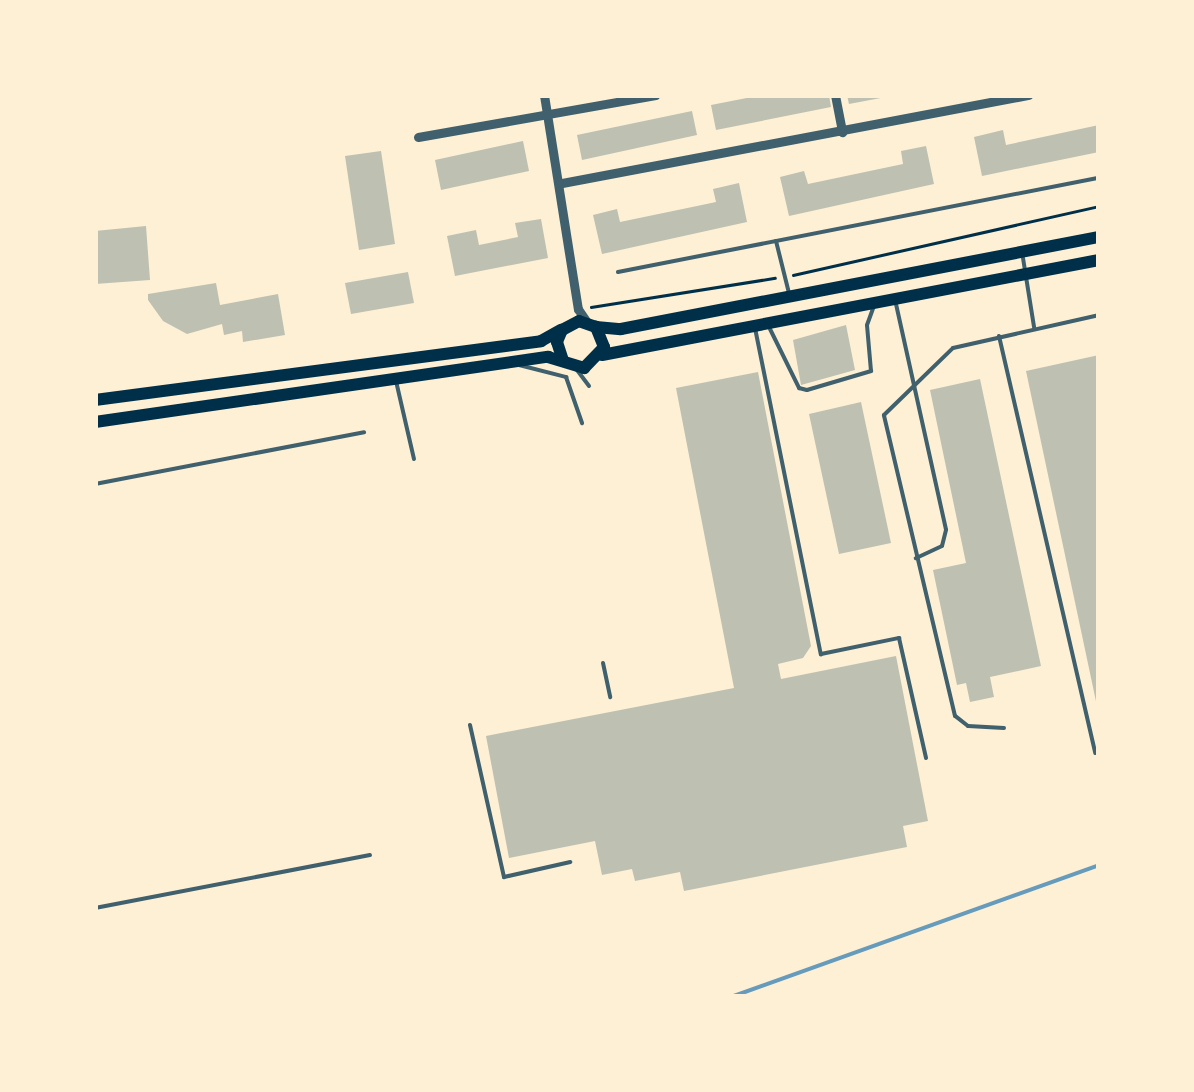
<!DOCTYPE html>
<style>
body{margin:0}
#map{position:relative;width:1194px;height:1092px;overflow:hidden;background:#fdf0d5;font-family:"Source Sans 3",sans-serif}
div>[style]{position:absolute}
.stream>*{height:4px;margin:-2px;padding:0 2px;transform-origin:2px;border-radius:2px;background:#669bbc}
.building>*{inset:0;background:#bec0b2}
.path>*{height:2.5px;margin:-1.25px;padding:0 1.25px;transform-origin:1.25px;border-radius:1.25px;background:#003049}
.service>*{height:4px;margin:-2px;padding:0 2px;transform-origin:2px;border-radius:2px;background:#3f606c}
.minor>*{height:9px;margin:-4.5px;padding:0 4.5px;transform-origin:4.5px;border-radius:4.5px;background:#3f606c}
.primary>*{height:12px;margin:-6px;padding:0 6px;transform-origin:6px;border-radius:6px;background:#003049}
span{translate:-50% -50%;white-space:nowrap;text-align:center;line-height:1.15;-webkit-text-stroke:10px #fdf0d5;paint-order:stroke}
.frame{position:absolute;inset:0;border:98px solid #fdf0d5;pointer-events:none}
</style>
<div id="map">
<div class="stream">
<div style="left:731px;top:997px;width:391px;rotate:-19.7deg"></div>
</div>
<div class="building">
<div style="clip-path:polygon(762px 95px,829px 95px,831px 107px,716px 130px,711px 105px)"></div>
<div style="clip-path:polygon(847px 95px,886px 95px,886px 97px,849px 104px)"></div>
<div style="clip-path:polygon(692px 111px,697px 135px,582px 160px,577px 135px)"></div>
<div style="clip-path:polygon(1099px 125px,1099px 152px,982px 176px,974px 137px,1003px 130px,1006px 145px)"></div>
<div style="clip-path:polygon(523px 141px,529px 171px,441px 190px,435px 160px)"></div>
<div style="clip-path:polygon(926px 146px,934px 184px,789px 216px,780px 177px,804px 171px,808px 184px,903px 164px,901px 151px)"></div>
<div style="clip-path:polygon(381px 151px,395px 244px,359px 250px,345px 156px)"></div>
<div style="clip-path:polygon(739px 183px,747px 222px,602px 254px,593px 215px,617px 209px,620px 222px,697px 206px,716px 202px,713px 189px)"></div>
<div style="clip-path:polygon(541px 219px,548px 258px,455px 276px,447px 236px,476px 230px,479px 245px,518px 237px,515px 223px)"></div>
<div style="clip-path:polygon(146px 226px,150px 280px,95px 284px,95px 231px)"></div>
<div style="clip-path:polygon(408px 272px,414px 303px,351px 314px,345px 283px)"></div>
<div style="clip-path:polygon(216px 283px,220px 305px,278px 294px,285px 335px,243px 342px,242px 331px,224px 335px,222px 324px,187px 334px,163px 321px,148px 300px,148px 294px)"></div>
<div style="clip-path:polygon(846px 325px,855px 370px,801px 385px,793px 340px)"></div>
<div style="clip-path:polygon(1099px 355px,1099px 705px,1097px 706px,1026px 371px)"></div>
<div style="clip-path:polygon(758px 372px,811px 646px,803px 658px,778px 664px,781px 679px,896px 656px,928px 821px,903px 826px,907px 847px,684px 891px,680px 872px,635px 881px,632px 869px,602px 875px,595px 841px,509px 858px,486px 736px,734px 688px,676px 388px)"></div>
<div style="clip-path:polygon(980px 379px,1041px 666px,990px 677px,994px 697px,970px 702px,966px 683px,957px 685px,933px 570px,966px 563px,930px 390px)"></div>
<div style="clip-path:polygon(861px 402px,891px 543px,839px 554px,809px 414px)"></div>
</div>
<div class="path">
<div style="left:793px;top:275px;width:314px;rotate:-12.7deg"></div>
<div style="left:591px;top:307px;width:186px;rotate:-9deg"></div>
</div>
<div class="service">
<div style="left:776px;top:241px;width:54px;rotate:76deg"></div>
<div style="left:1023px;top:258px;width:70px;rotate:80.9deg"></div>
<div style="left:618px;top:272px;width:490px;rotate:-11.1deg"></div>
<div style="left:896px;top:304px;width:231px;rotate:77.5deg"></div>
<div style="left:946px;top:530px;width:16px;rotate:104deg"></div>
<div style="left:942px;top:546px;width:29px;rotate:155deg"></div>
<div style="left:755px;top:328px;width:333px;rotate:78.6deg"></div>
<div style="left:821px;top:654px;width:80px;rotate:-11.6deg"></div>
<div style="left:899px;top:638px;width:123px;rotate:77.3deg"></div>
<div style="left:770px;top:329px;width:66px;rotate:63.8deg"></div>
<div style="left:799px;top:388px;width:8px;rotate:14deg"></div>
<div style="left:807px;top:390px;width:67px;rotate:-16.5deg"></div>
<div style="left:871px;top:371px;width:46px;rotate:-95deg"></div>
<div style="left:867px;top:325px;width:20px;rotate:-70deg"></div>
<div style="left:999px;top:336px;width:428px;rotate:77deg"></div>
<div style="left:519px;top:365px;width:49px;rotate:14.3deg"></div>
<div style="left:566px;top:377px;width:49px;rotate:70.8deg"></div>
<div style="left:577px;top:370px;width:20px;rotate:53deg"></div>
<div style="left:396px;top:381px;width:80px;rotate:77deg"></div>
<div style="left:95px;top:484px;width:274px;rotate:-10.9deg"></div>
<div style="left:603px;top:663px;width:35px;rotate:78deg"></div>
<div style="left:470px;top:725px;width:156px;rotate:77.4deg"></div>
<div style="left:504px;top:877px;width:68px;rotate:-12.8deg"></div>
<div style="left:1004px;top:728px;width:36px;rotate:-177deg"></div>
<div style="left:968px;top:726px;width:16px;rotate:-142deg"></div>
<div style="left:955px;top:716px;width:309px;rotate:-103.3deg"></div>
<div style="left:884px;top:415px;width:96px;rotate:-44.2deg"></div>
<div style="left:953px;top:348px;width:150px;rotate:-12.7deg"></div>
<div style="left:95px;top:908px;width:280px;rotate:-10.9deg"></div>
</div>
<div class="minor">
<div style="left:544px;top:95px;width:217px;rotate:81deg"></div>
<div style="left:578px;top:309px;width:14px;rotate:56deg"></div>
<div style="left:835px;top:95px;width:38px;rotate:79deg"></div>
<div style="left:418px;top:137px;width:241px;rotate:-10deg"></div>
<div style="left:562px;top:183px;width:475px;rotate:-10.7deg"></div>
</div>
<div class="primary">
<div style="left:596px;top:327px;width:25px;rotate:5deg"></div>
<div style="left:621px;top:329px;width:487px;rotate:-10.9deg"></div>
<div style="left:602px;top:355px;width:506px;rotate:-10.82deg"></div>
<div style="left:95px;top:400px;width:450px;rotate:-7.5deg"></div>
<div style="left:541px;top:341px;width:23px;rotate:-29deg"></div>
<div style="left:95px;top:422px;width:458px;rotate:-8.2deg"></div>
<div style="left:548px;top:357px;width:38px;rotate:17deg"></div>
<div style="left:584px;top:368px;width:29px;rotate:-46deg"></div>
<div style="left:604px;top:347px;width:22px;rotate:-112deg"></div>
<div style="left:596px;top:327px;width:18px;rotate:-161deg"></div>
<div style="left:579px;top:321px;width:19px;rotate:152deg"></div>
<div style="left:562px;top:330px;width:13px;rotate:113deg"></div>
<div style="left:557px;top:342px;width:20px;rotate:72deg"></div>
</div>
<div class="frame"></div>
</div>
